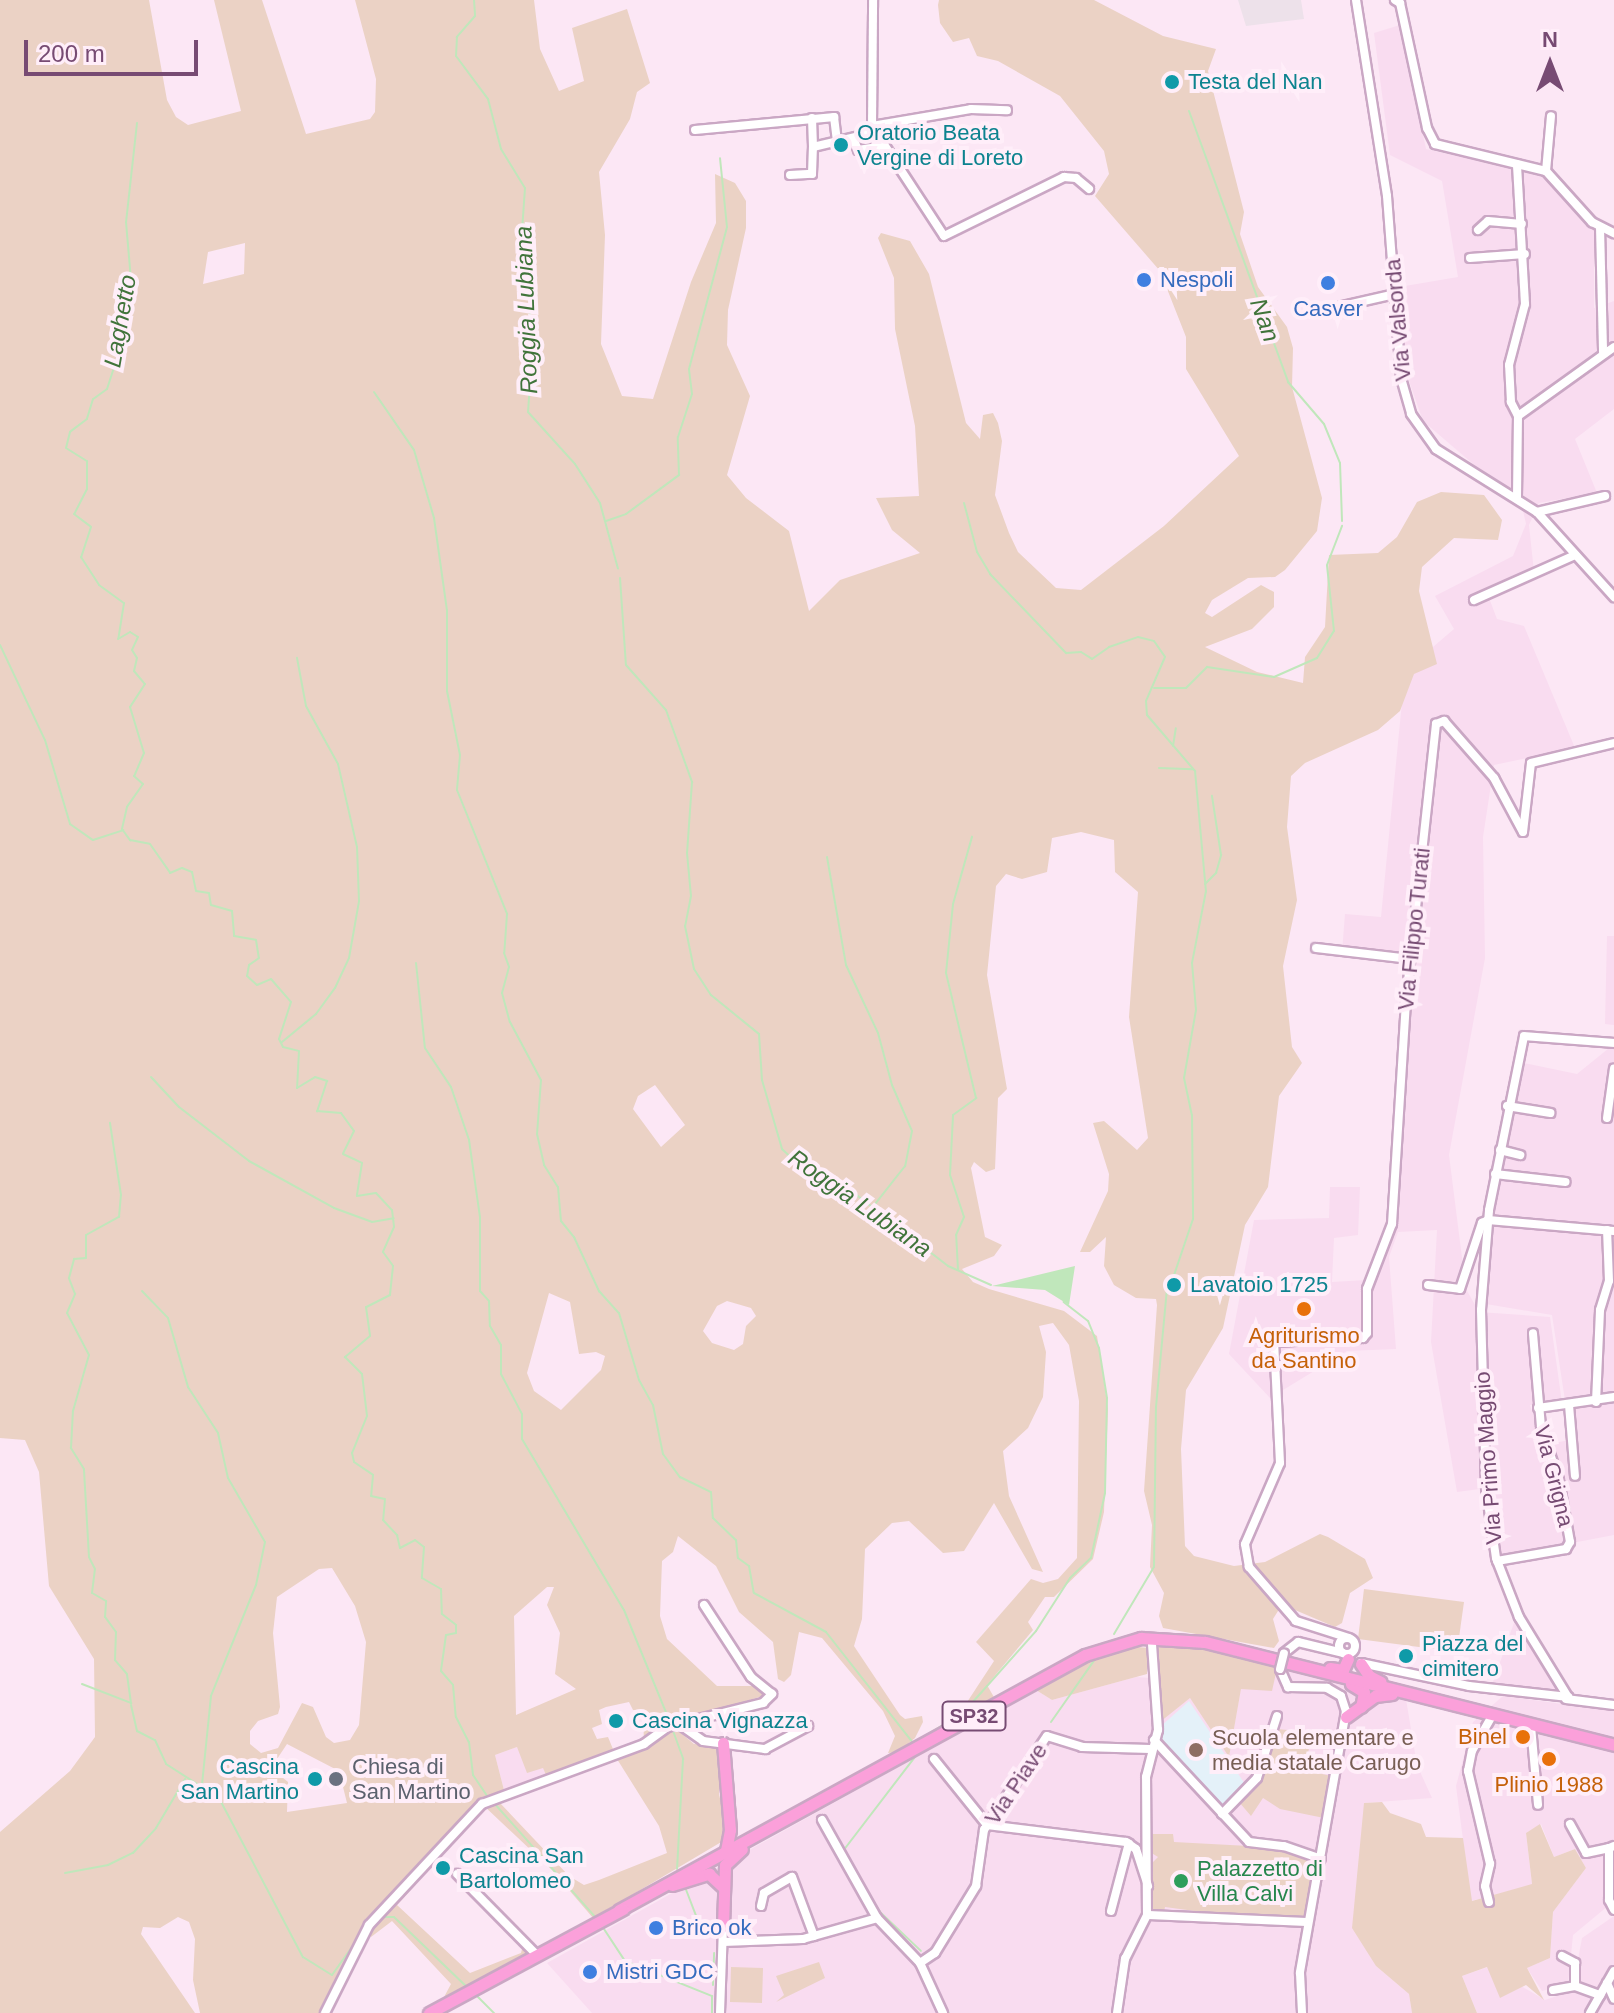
<!DOCTYPE html>
<style>
body{margin:0}
#map{position:relative;width:1614px;height:2013px;overflow:hidden;background:#fce7f5;font-family:Helvetica,sans-serif}
div>[style]{position:absolute}
.residential>*{inset:0;background:#f9dcf0}
.industrial>*{inset:0;background:#ede1ea}
.education>*{inset:0;background:#e4f1f9}
.green>*{inset:0;background:#ebd2c5}
.water>*{inset:0;background:#c0e7bb}
.stream>*{height:2px;margin:-1px;padding:0 1px;transform-origin:1px;border-radius:1px;background:#c0e7bb}
.roads{filter:drop-shadow(2px 0 #caa7c4) drop-shadow(-2px 0 #caa7c4) drop-shadow(0 2px #caa7c4) drop-shadow(0 -2px #caa7c4)}
.minor>*{height:8px;margin:-4px;padding:0 4px;transform-origin:4px;border-radius:4px;background:#fff}
.minor>.ring{margin:-4px;padding:0;box-sizing:content-box;background:none;border:8px solid #fff;border-radius:50%}
.major>*{height:11px;margin:-5.5px;padding:0 5.5px;transform-origin:5.5px;border-radius:5.5px;background:#fba0da}
.bridges{filter:drop-shadow(2px 0 #caa7c4) drop-shadow(-2px 0 #caa7c4) drop-shadow(0 2px #caa7c4) drop-shadow(0 -2px #caa7c4)}
.minor-bridge>*{height:8px;margin:-4px;padding:0 4px;transform-origin:4px;border-radius:4px;background:#fff}
.dots>*{width:22px;height:22px;translate:-50% -50%;box-sizing:border-box;border:4px solid #ffeef9;border-radius:50%}
span{translate:-50% -50%;white-space:nowrap;text-align:center;line-height:1.15;-webkit-text-stroke:8px #ffeef9;paint-order:stroke}
.shield-label span{padding:2px 6px;background:#ffeef9;border:2px solid;border-radius:6px;-webkit-text-stroke-width:0}
.shield-label{font-size:20px;color:#774b73;font-weight:700}
.culture-label{font-size:22px;color:#0d838f}
.left{translate:0 -50%;text-align:left}
.right{translate:-100% -50%;text-align:right}
.shop-label{font-size:22px;color:#366cbe}
.street-label{font-size:22px;color:#774b73}
.food-label{font-size:22px;color:#c56008}
.education-label{font-size:22px;color:#785e54}
.worship-label{font-size:22px;color:#5b616d}
.leisure-label{font-size:22px;color:#27864d}
.water-label{font-size:24px;color:#41743b;font-style:italic}
.north{position:absolute;left:1510px;top:24px;width:80px;height:80px;-webkit-text-stroke:6px #ffeef9;paint-order:stroke;rotate:0deg;font-size:22px;font-weight:700;line-height:32px;text-align:center;color:#774b73}
.north::after{content:'';display:block;margin:auto;width:28px;height:36px;background:#774b73;clip-path:polygon(50% 0,100% 100%,50% 72%,0 100%)}
.scale{position:absolute;left:24px;top:40px;width:174px;height:36px;box-sizing:border-box;border:4px solid #774b73;border-top:0;padding-left:10px;font-size:24px;line-height:28px;white-space:nowrap;color:#774b73;-webkit-text-stroke:6px #ffeef9;paint-order:stroke}
</style>
<div id="map">
<div class="residential">
<div style="clip-path:polygon(1400px 25px,1426px 149px,1545px 176px,1594px 224px,1594px 308px,1614px 301px,1614px 409px,1575px 439px,1597px 493px,1539px 503px,1529px 525px,1534px 572px,1489px 598px,1497px 619px,1524px 626px,1575px 748px,1494px 765px,1483px 837px,1485px 958px,1449px 1155px,1466px 1289px,1479px 1312px,1550px 1317px,1562px 1403px,1530px 1405px,1554px 1477px,1565px 1545px,1499px 1556px,1487px 1488px,1457px 1492px,1431px 1342px,1437px 1230px,1398px 1232px,1389px 1257px,1396px 1349px,1347px 1351px,1270px 1398px,1229px 1354px,1254px 1220px,1329px 1218px,1330px 1187px,1360px 1187px,1358px 1235px,1334px 1238px,1332px 1282px,1366px 1280px,1388px 1225px,1408px 958px,1342px 952px,1345px 914px,1381px 917px,1405px 671px,1454px 629px,1435px 596px,1513px 556px,1526px 524px,1522px 506px,1423px 421px,1408px 378px,1399px 287px,1458px 277px,1442px 181px,1390px 155px,1374px 33px)"></div>
<div style="clip-path:polygon(1607px 936px,1614px 936px,1614px 1025px,1605px 1024px)"></div>
<div style="clip-path:polygon(1614px 1044px,1614px 1535px,1572px 1543px,1547px 1444px,1571px 1440px,1552px 1315px,1486px 1304px,1485px 1263px,1519px 1062px,1577px 1074px)"></div>
<div style="clip-path:polygon(1515px 1620px,1563px 1690px,1556px 1694px,1493px 1682px)"></div>
<div style="clip-path:polygon(1278px 1664px,1406px 1699px,1417px 1765px,1432px 1798px,1364px 1803px,1376px 1966px,1409px 1994px,1412px 2013px,592px 2013px,547px 1963px,1036px 1690px,1052px 1700px,1136px 1677px,1150px 1678px,1156px 1722px,1190px 1698px,1229px 1756px,1241px 1688px)"></div>
<div style="clip-path:polygon(1503px 1696px,1614px 1711px,1614px 1901px,1573px 1935px,1568px 1984px,1542px 1991px,1527px 1968px,1550px 1958px,1553px 1912px,1586px 1868px,1575px 1849px,1554px 1857px,1541px 1824px,1526px 1833px,1532px 1885px,1471px 1901px,1456px 1786px,1473px 1722px)"></div>
<div style="clip-path:polygon(517px 1747px,543px 1767px,549px 1782px,505px 1794px,495px 1755px)"></div>
<div style="clip-path:polygon(1614px 1916px,1614px 2013px,1477px 2013px,1462px 1976px,1488px 1967px,1545px 2000px,1572px 1991px,1582px 1938px)"></div>
</div>
<div class="industrial">
<div style="clip-path:polygon(1238px 0,1301px 0,1304px 19px,1246px 26px)"></div>
</div>
<div class="education">
<div style="clip-path:polygon(1189px 1701px,1247px 1787px,1223px 1809px,1160px 1737px,1160px 1727px)"></div>
</div>
<div class="green">
<div style="clip-path:polygon(evenodd,0 0,149px 0,167px 100px,176px 117px,188px 125px,241px 111px,214px 0,262px 0,306px 134px,370px 119px,375px 112px,376px 79px,355px 0,534px 0,540px 49px,559px 91px,584px 81px,572px 28px,627px 9px,650px 83px,637px 92px,630px 119px,599px 172px,605px 235px,601px 344px,622px 396px,653px 399px,691px 282px,716px 223px,715px 174px,735px 183px,746px 201px,746px 228px,728px 310px,727px 345px,750px 396px,727px 475px,746px 498px,789px 531px,809px 611px,840px 580px,920px 553px,892px 530px,876px 498px,919px 496px,915px 426px,895px 329px,894px 278px,878px 238px,881px 233px,910px 241px,929px 274px,966px 423px,980px 439px,983px 415px,993px 413px,998px 423px,1002px 441px,995px 495px,1009px 533px,1018px 552px,1056px 588px,1081px 590px,1164px 526px,1239px 456px,1186px 369px,1186px 337px,1160px 271px,1095px 196px,1109px 174px,1104px 151px,1060px 96px,998px 61px,977px 56px,969px 38px,953px 42px,940px 23px,938px 5px,939px 0,1094px 0,1163px 36px,1216px 49px,1208px 71px,1244px 212px,1240px 234px,1258px 287px,1287px 327px,1293px 348px,1292px 387px,1322px 498px,1317px 531px,1285px 570px,1275px 577px,1248px 578px,1212px 600px,1205px 613px,1212px 617px,1261px 585px,1274px 592px,1274px 607px,1252px 629px,1205px 647px,1257px 672px,1303px 683px,1305px 657px,1325px 627px,1329px 555px,1378px 553px,1397px 537px,1417px 502px,1441px 492px,1484px 495px,1502px 520px,1498px 540px,1454px 538px,1422px 567px,1419px 591px,1437px 664px,1414px 674px,1400px 711px,1378px 730px,1305px 763px,1291px 776px,1287px 827px,1297px 900px,1283px 966px,1292px 1047px,1302px 1063px,1279px 1096px,1268px 1187px,1245px 1225px,1223px 1328px,1186px 1390px,1181px 1449px,1185px 1546px,1194px 1556px,1234px 1566px,1265px 1562px,1320px 1534px,1328px 1537px,1365px 1559px,1373px 1578px,1350px 1593px,1342px 1623px,1335px 1627px,1295px 1610px,1278px 1611px,1273px 1619px,1279px 1641px,1274px 1648px,1163px 1628px,1159px 1616px,1164px 1593px,1150px 1567px,1152px 1525px,1144px 1491px,1157px 1305px,1156px 1299px,1136px 1298px,1114px 1285px,1104px 1266px,1106px 1237px,1090px 1252px,1080px 1252px,1108px 1191px,1109px 1174px,1093px 1123px,1104px 1121px,1137px 1150px,1148px 1138px,1129px 1017px,1138px 892px,1115px 872px,1114px 840px,1081px 832px,1052px 838px,1047px 872px,1022px 879px,1006px 874px,996px 886px,987px 975px,1007px 1089px,998px 1098px,995px 1169px,986px 1172px,974px 1162px,971px 1168px,985px 1237px,1002px 1245px,994px 1256px,962px 1269px,973px 1282px,989px 1289px,1064px 1311px,1097px 1336px,1108px 1409px,1104px 1512px,1093px 1559px,1054px 1597px,1045px 1597px,1028px 1622px,1033px 1630px,987px 1685px,995px 1699px,956px 1719px,994px 1661px,976px 1642px,1031px 1579px,1043px 1583px,1058px 1579px,1077px 1558px,1079px 1401px,1069px 1345px,1053px 1323px,1039px 1326px,1046px 1352px,1043px 1397px,1028px 1428px,1003px 1451px,1009px 1496px,1043px 1572px,1032px 1569px,994px 1503px,964px 1551px,943px 1553px,909px 1521px,892px 1523px,865px 1549px,862px 1619px,854px 1646px,900px 1715px,905px 1719px,922px 1716px,923px 1722px,915px 1738px,898px 1752px,888px 1753px,895px 1736px,883px 1711px,822px 1638px,799px 1632px,791px 1675px,784px 1682px,778px 1679px,773px 1642px,739px 1612px,716px 1566px,678px 1536px,673px 1552px,662px 1561px,660px 1616px,667px 1639px,717px 1686px,758px 1686px,767px 1695px,674px 1722px,658px 1712px,665px 1724px,644px 1744px,643px 1710px,633px 1710px,629px 1702px,606px 1707px,599px 1710px,602px 1724px,592px 1728px,597px 1739px,608px 1737px,615px 1754px,549px 1782px,543px 1768px,527px 1773px,517px 1747px,495px 1755px,505px 1794px,484px 1800px,412px 1879px,417px 1883px,397px 1905px,470px 1973px,521px 1953px,523px 1945px,529px 1953px,521px 1960px,443px 1999px,451px 1984px,392px 1921px,371px 1937px,368px 1926px,320px 2013px,200px 2013px,193px 1980px,195px 1939px,189px 1922px,178px 1917px,160px 1928px,143px 1927px,141px 1934px,195px 2013px,0 2013px,0 1832px,70px 1771px,95px 1737px,94px 1659px,49px 1586px,39px 1472px,25px 1440px,0 1438px,0 0,245px 243px,244px 274px,203px 284px,208px 252px,245px 243px,0 0,655px 1085px,685px 1125px,661px 1147px,633px 1109px,638px 1096px,655px 1085px,0 0,549px 1293px,570px 1302px,579px 1354px,596px 1352px,605px 1356px,601px 1370px,561px 1410px,534px 1391px,527px 1373px,549px 1293px,0 0,727px 1301px,751px 1308px,756px 1316px,746px 1326px,743px 1344px,734px 1350px,712px 1343px,703px 1331px,717px 1306px,727px 1301px,0 0,332px 1568px,355px 1606px,366px 1642px,359px 1725px,350px 1740px,334px 1743px,326px 1737px,313px 1707px,302px 1703px,278px 1748px,261px 1753px,250px 1744px,250px 1731px,258px 1721px,278px 1714px,280px 1707px,273px 1633px,277px 1597px,319px 1569px,332px 1568px,0 0,547px 1587px,554px 1587px,547px 1605px,560px 1633px,555px 1674px,576px 1689px,516px 1715px,514px 1616px,547px 1587px,0 0,287px 1744px,339px 1771px,347px 1803px,287px 1812px,288px 1782px,271px 1768px,287px 1744px)"></div>
<div style="clip-path:polygon(1364px 1589px,1464px 1602px,1457px 1652px,1358px 1639px)"></div>
<div style="clip-path:polygon(1157px 1643px,1200px 1644px,1278px 1664px,1272px 1691px,1241px 1689px,1229px 1757px,1190px 1698px,1160px 1722px)"></div>
<div style="clip-path:polygon(1138px 1647px,1149px 1648px,1147px 1674px,1052px 1700px,1036px 1690px,1092px 1659px)"></div>
<div style="clip-path:polygon(676px 1729px,694px 1744px,715px 1745px,720px 1752px,719px 1794px,727px 1830px,723px 1841px,593px 1918px,552px 1870px,482px 1804px,500px 1803px,569px 1876px,584px 1885px,599px 1880px,667px 1853px,659px 1826px,617px 1759px)"></div>
<div style="clip-path:polygon(1276px 1729px,1312px 1732px,1305px 1770px,1331px 1776px,1324px 1818px,1280px 1809px,1263px 1798px,1251px 1816px,1239px 1802px,1267px 1766px)"></div>
<div style="clip-path:polygon(1382px 1802px,1390px 1813px,1421px 1824px,1426px 1837px,1463px 1838px,1472px 1901px,1532px 1884px,1526px 1833px,1540px 1824px,1554px 1857px,1575px 1849px,1586px 1868px,1553px 1912px,1550px 1958px,1527px 1968px,1544px 2000px,1526px 1985px,1500px 1998px,1487px 1967px,1462px 1976px,1477px 2013px,1412px 2013px,1409px 1994px,1376px 1966px,1352px 1928px,1364px 1803px)"></div>
<div style="clip-path:polygon(1150px 1834px,1173px 1834px,1174px 1842px,1284px 1848px,1314px 1860px,1306px 1916px,1232px 1916px,1165px 1907px,1164px 1912px,1152px 1911px,1151px 1864px,1158px 1857px,1150px 1852px)"></div>
<div style="clip-path:polygon(819px 1962px,825px 1978px,776px 2002px,784px 1995px,776px 1976px)"></div>
<div style="clip-path:polygon(731px 1967px,763px 1968px,762px 2003px,730px 2002px)"></div>
</div>
<div class="water">
<div style="clip-path:polygon(1075px 1266px,1069px 1305px,1045px 1290px,992px 1286px)"></div>
</div>
<div class="stream">
<div style="left:474px;top:0;width:16px;rotate:86deg"></div>
<div style="left:475px;top:16px;width:28px;rotate:131deg"></div>
<div style="left:457px;top:37px;width:19px;rotate:93deg"></div>
<div style="left:456px;top:56px;width:54px;rotate:53.3deg"></div>
<div style="left:488px;top:99px;width:52px;rotate:75.4deg"></div>
<div style="left:501px;top:149px;width:46px;rotate:58.4deg"></div>
<div style="left:525px;top:188px;width:71px;rotate:94deg"></div>
<div style="left:520px;top:259px;width:36px;rotate:76deg"></div>
<div style="left:529px;top:294px;width:60px;rotate:87.1deg"></div>
<div style="left:532px;top:354px;width:58px;rotate:93.9deg"></div>
<div style="left:528px;top:412px;width:70px;rotate:47.9deg"></div>
<div style="left:575px;top:464px;width:46px;rotate:57.3deg"></div>
<div style="left:600px;top:503px;width:68px;rotate:74.7deg"></div>
<div style="left:1189px;top:111px;width:289px;rotate:69.9deg"></div>
<div style="left:1288px;top:382px;width:55px;rotate:49.4deg"></div>
<div style="left:1324px;top:424px;width:42px;rotate:67.7deg"></div>
<div style="left:1340px;top:463px;width:58px;rotate:88deg"></div>
<div style="left:137px;top:123px;width:100px;rotate:96.3deg"></div>
<div style="left:126px;top:222px;width:58px;rotate:85.1deg"></div>
<div style="left:131px;top:280px;width:24px;rotate:114deg"></div>
<div style="left:121px;top:302px;width:47px;rotate:91.2deg"></div>
<div style="left:120px;top:349px;width:42px;rotate:108deg"></div>
<div style="left:107px;top:389px;width:17px;rotate:144deg"></div>
<div style="left:93px;top:399px;width:21px;rotate:107deg"></div>
<div style="left:87px;top:419px;width:21px;rotate:143deg"></div>
<div style="left:70px;top:432px;width:16px;rotate:104deg"></div>
<div style="left:66px;top:448px;width:25px;rotate:32deg"></div>
<div style="left:87px;top:461px;width:28px;rotate:90deg"></div>
<div style="left:87px;top:489px;width:28px;rotate:117deg"></div>
<div style="left:74px;top:514px;width:21px;rotate:37deg"></div>
<div style="left:91px;top:527px;width:32px;rotate:108deg"></div>
<div style="left:81px;top:557px;width:33px;rotate:57deg"></div>
<div style="left:99px;top:585px;width:31px;rotate:36deg"></div>
<div style="left:124px;top:603px;width:36px;rotate:99deg"></div>
<div style="left:118px;top:639px;width:14px;rotate:-30deg"></div>
<div style="left:130px;top:632px;width:9px;rotate:32deg"></div>
<div style="left:138px;top:637px;width:14px;rotate:115deg"></div>
<div style="left:132px;top:650px;width:9px;rotate:58deg"></div>
<div style="left:137px;top:658px;width:13px;rotate:103deg"></div>
<div style="left:134px;top:671px;width:17px;rotate:50deg"></div>
<div style="left:145px;top:684px;width:27px;rotate:123deg"></div>
<div style="left:130px;top:707px;width:48px;rotate:73.1deg"></div>
<div style="left:144px;top:753px;width:25px;rotate:113deg"></div>
<div style="left:134px;top:776px;width:12px;rotate:42deg"></div>
<div style="left:143px;top:784px;width:28px;rotate:125deg"></div>
<div style="left:127px;top:807px;width:23px;rotate:103deg"></div>
<div style="left:122px;top:829px;width:14px;rotate:54deg"></div>
<div style="left:130px;top:840px;width:20px;rotate:11deg"></div>
<div style="left:150px;top:844px;width:35px;rotate:55deg"></div>
<div style="left:170px;top:873px;width:13px;rotate:-23deg"></div>
<div style="left:182px;top:868px;width:11px;rotate:22deg"></div>
<div style="left:192px;top:872px;width:19px;rotate:78deg"></div>
<div style="left:196px;top:891px;width:13px;rotate:9deg"></div>
<div style="left:209px;top:893px;width:12px;rotate:81deg"></div>
<div style="left:211px;top:905px;width:22px;rotate:16deg"></div>
<div style="left:232px;top:911px;width:25px;rotate:85deg"></div>
<div style="left:234px;top:936px;width:22px;rotate:10deg"></div>
<div style="left:256px;top:940px;width:18px;rotate:81deg"></div>
<div style="left:259px;top:958px;width:12px;rotate:145deg"></div>
<div style="left:249px;top:965px;width:11px;rotate:100deg"></div>
<div style="left:247px;top:976px;width:13px;rotate:42deg"></div>
<div style="left:257px;top:985px;width:15px;rotate:-23deg"></div>
<div style="left:271px;top:979px;width:30px;rotate:49deg"></div>
<div style="left:291px;top:1002px;width:39px;rotate:108deg"></div>
<div style="left:279px;top:1039px;width:9px;rotate:63deg"></div>
<div style="left:283px;top:1047px;width:16px;rotate:14deg"></div>
<div style="left:299px;top:1051px;width:37px;rotate:93deg"></div>
<div style="left:297px;top:1088px;width:21px;rotate:-31deg"></div>
<div style="left:315px;top:1077px;width:13px;rotate:18deg"></div>
<div style="left:327px;top:1081px;width:32px;rotate:108deg"></div>
<div style="left:317px;top:1111px;width:24px;rotate:5deg"></div>
<div style="left:341px;top:1113px;width:22px;rotate:54deg"></div>
<div style="left:354px;top:1131px;width:25px;rotate:116deg"></div>
<div style="left:343px;top:1154px;width:21px;rotate:25deg"></div>
<div style="left:362px;top:1163px;width:33px;rotate:99deg"></div>
<div style="left:357px;top:1196px;width:19px;rotate:-9deg"></div>
<div style="left:376px;top:1193px;width:23px;rotate:47deg"></div>
<div style="left:392px;top:1210px;width:17px;rotate:83deg"></div>
<div style="left:394px;top:1227px;width:27px;rotate:114deg"></div>
<div style="left:383px;top:1252px;width:17px;rotate:54deg"></div>
<div style="left:393px;top:1266px;width:29px;rotate:96deg"></div>
<div style="left:390px;top:1295px;width:27px;rotate:153deg"></div>
<div style="left:366px;top:1307px;width:29px;rotate:82deg"></div>
<div style="left:370px;top:1336px;width:33px;rotate:140deg"></div>
<div style="left:345px;top:1357px;width:24px;rotate:45deg"></div>
<div style="left:362px;top:1374px;width:42px;rotate:83.2deg"></div>
<div style="left:367px;top:1416px;width:40px;rotate:112deg"></div>
<div style="left:352px;top:1453px;width:9px;rotate:77deg"></div>
<div style="left:354px;top:1462px;width:23px;rotate:34deg"></div>
<div style="left:373px;top:1475px;width:21px;rotate:95deg"></div>
<div style="left:371px;top:1496px;width:14px;rotate:12deg"></div>
<div style="left:385px;top:1499px;width:21px;rotate:95deg"></div>
<div style="left:383px;top:1520px;width:21px;rotate:47deg"></div>
<div style="left:397px;top:1535px;width:13px;rotate:77deg"></div>
<div style="left:400px;top:1548px;width:17px;rotate:-28deg"></div>
<div style="left:415px;top:1540px;width:11px;rotate:38deg"></div>
<div style="left:424px;top:1547px;width:31px;rotate:94deg"></div>
<div style="left:422px;top:1578px;width:22px;rotate:30deg"></div>
<div style="left:441px;top:1589px;width:25px;rotate:88deg"></div>
<div style="left:442px;top:1614px;width:18px;rotate:38deg"></div>
<div style="left:456px;top:1625px;width:8px;rotate:90deg"></div>
<div style="left:456px;top:1633px;width:10px;rotate:169deg"></div>
<div style="left:446px;top:1635px;width:36px;rotate:98deg"></div>
<div style="left:441px;top:1671px;width:18px;rotate:49deg"></div>
<div style="left:453px;top:1685px;width:32px;rotate:85deg"></div>
<div style="left:456px;top:1717px;width:28px;rotate:63deg"></div>
<div style="left:469px;top:1742px;width:33px;rotate:83deg"></div>
<div style="left:473px;top:1775px;width:29px;rotate:56deg"></div>
<div style="left:374px;top:392px;width:70px;rotate:55.4deg"></div>
<div style="left:414px;top:450px;width:71px;rotate:73.6deg"></div>
<div style="left:434px;top:518px;width:93px;rotate:82deg"></div>
<div style="left:447px;top:610px;width:81px;rotate:90deg"></div>
<div style="left:447px;top:691px;width:65px;rotate:78.5deg"></div>
<div style="left:460px;top:755px;width:35px;rotate:95deg"></div>
<div style="left:457px;top:790px;width:134px;rotate:68deg"></div>
<div style="left:507px;top:914px;width:39px;rotate:94deg"></div>
<div style="left:504px;top:953px;width:15px;rotate:70deg"></div>
<div style="left:509px;top:967px;width:27px;rotate:105deg"></div>
<div style="left:502px;top:993px;width:30px;rotate:75deg"></div>
<div style="left:510px;top:1022px;width:66px;rotate:61.9deg"></div>
<div style="left:541px;top:1080px;width:54px;rotate:94.2deg"></div>
<div style="left:537px;top:1134px;width:32px;rotate:77deg"></div>
<div style="left:544px;top:1165px;width:26px;rotate:58deg"></div>
<div style="left:558px;top:1187px;width:34px;rotate:85deg"></div>
<div style="left:561px;top:1221px;width:21px;rotate:51deg"></div>
<div style="left:574px;top:1237px;width:60px;rotate:65.2deg"></div>
<div style="left:599px;top:1291px;width:30px;rotate:48deg"></div>
<div style="left:619px;top:1313px;width:70px;rotate:73.4deg"></div>
<div style="left:639px;top:1380px;width:29px;rotate:61deg"></div>
<div style="left:653px;top:1405px;width:50px;rotate:78.5deg"></div>
<div style="left:663px;top:1454px;width:29px;rotate:54deg"></div>
<div style="left:680px;top:1477px;width:34px;rotate:26deg"></div>
<div style="left:711px;top:1492px;width:26px;rotate:86deg"></div>
<div style="left:713px;top:1518px;width:32px;rotate:44deg"></div>
<div style="left:736px;top:1540px;width:18px;rotate:84deg"></div>
<div style="left:738px;top:1558px;width:14px;rotate:36deg"></div>
<div style="left:749px;top:1566px;width:27px;rotate:80deg"></div>
<div style="left:754px;top:1593px;width:82px;rotate:28.4deg"></div>
<div style="left:826px;top:1632px;width:141px;rotate:51.9deg"></div>
<div style="left:913px;top:1743px;width:58px;rotate:-31deg"></div>
<div style="left:963px;top:1713px;width:110px;rotate:-48.3deg"></div>
<div style="left:1036px;top:1631px;width:63px;rotate:-57.3deg"></div>
<div style="left:1070px;top:1578px;width:29px;rotate:-44deg"></div>
<div style="left:1091px;top:1558px;width:66px;rotate:-77.8deg"></div>
<div style="left:1105px;top:1493px;width:95px;rotate:-88.8deg"></div>
<div style="left:1107px;top:1398px;width:51px;rotate:-99.1deg"></div>
<div style="left:1099px;top:1348px;width:29px;rotate:-112deg"></div>
<div style="left:1088px;top:1321px;width:31px;rotate:-142deg"></div>
<div style="left:964px;top:503px;width:51px;rotate:75.1deg"></div>
<div style="left:977px;top:552px;width:26px;rotate:59deg"></div>
<div style="left:990px;top:574px;width:110px;rotate:46.1deg"></div>
<div style="left:1066px;top:653px;width:15px;rotate:-4deg"></div>
<div style="left:1081px;top:652px;width:13px;rotate:32deg"></div>
<div style="left:1092px;top:659px;width:21px;rotate:-35deg"></div>
<div style="left:1109px;top:647px;width:31px;rotate:-19deg"></div>
<div style="left:1138px;top:637px;width:16px;rotate:14deg"></div>
<div style="left:1154px;top:641px;width:19px;rotate:55deg"></div>
<div style="left:1165px;top:657px;width:48px;rotate:113.4deg"></div>
<div style="left:1146px;top:701px;width:14px;rotate:86deg"></div>
<div style="left:1147px;top:715px;width:74px;rotate:49.4deg"></div>
<div style="left:1195px;top:771px;width:121px;rotate:84.8deg"></div>
<div style="left:1206px;top:891px;width:73px;rotate:101deg"></div>
<div style="left:1192px;top:963px;width:47px;rotate:85.1deg"></div>
<div style="left:1196px;top:1010px;width:69px;rotate:100deg"></div>
<div style="left:1184px;top:1078px;width:38px;rotate:78deg"></div>
<div style="left:1192px;top:1115px;width:104px;rotate:89.4deg"></div>
<div style="left:1193px;top:1219px;width:65px;rotate:108.7deg"></div>
<div style="left:606px;top:521px;width:21px;rotate:-19deg"></div>
<div style="left:626px;top:514px;width:66px;rotate:-36.3deg"></div>
<div style="left:679px;top:475px;width:38px;rotate:-92deg"></div>
<div style="left:678px;top:437px;width:45px;rotate:-72deg"></div>
<div style="left:692px;top:394px;width:25px;rotate:-97deg"></div>
<div style="left:689px;top:369px;width:147px;rotate:-75deg"></div>
<div style="left:727px;top:227px;width:69px;rotate:-95.8deg"></div>
<div style="left:620px;top:578px;width:87px;rotate:86.1deg"></div>
<div style="left:626px;top:665px;width:60px;rotate:48.4deg"></div>
<div style="left:666px;top:710px;width:77px;rotate:70.1deg"></div>
<div style="left:692px;top:782px;width:71px;rotate:94deg"></div>
<div style="left:687px;top:853px;width:43px;rotate:84.7deg"></div>
<div style="left:691px;top:896px;width:31px;rotate:101deg"></div>
<div style="left:685px;top:926px;width:44px;rotate:78.2deg"></div>
<div style="left:694px;top:969px;width:31px;rotate:57deg"></div>
<div style="left:711px;top:995px;width:62px;rotate:39.1deg"></div>
<div style="left:759px;top:1034px;width:46px;rotate:86.3deg"></div>
<div style="left:762px;top:1080px;width:72px;rotate:73.8deg"></div>
<div style="left:782px;top:1149px;width:19px;rotate:43deg"></div>
<div style="left:796px;top:1162px;width:55px;rotate:26.1deg"></div>
<div style="left:845px;top:1186px;width:130px;rotate:37.8deg"></div>
<div style="left:948px;top:1266px;width:47px;rotate:23.8deg"></div>
<div style="left:0;top:645px;width:105px;rotate:64.7deg"></div>
<div style="left:45px;top:740px;width:88px;rotate:73.4deg"></div>
<div style="left:70px;top:824px;width:28px;rotate:35deg"></div>
<div style="left:93px;top:840px;width:32px;rotate:-18deg"></div>
<div style="left:1154px;top:688px;width:32px"></div>
<div style="left:1186px;top:688px;width:30px;rotate:-45deg"></div>
<div style="left:1207px;top:667px;width:68px;rotate:8.5deg"></div>
<div style="left:1274px;top:677px;width:47px;rotate:-23.8deg"></div>
<div style="left:1317px;top:658px;width:32px;rotate:-58deg"></div>
<div style="left:1334px;top:631px;width:66px;rotate:-96.1deg"></div>
<div style="left:1327px;top:565px;width:42px;rotate:-69deg"></div>
<div style="left:1173px;top:746px;width:18px;rotate:-81deg"></div>
<div style="left:1159px;top:768px;width:34px;rotate:2deg"></div>
<div style="left:827px;top:857px;width:110px;rotate:80deg"></div>
<div style="left:846px;top:965px;width:75px;rotate:64.8deg"></div>
<div style="left:878px;top:1033px;width:54px;rotate:74.9deg"></div>
<div style="left:892px;top:1085px;width:50px;rotate:66.5deg"></div>
<div style="left:912px;top:1131px;width:36px;rotate:101deg"></div>
<div style="left:905px;top:1166px;width:53px;rotate:128.2deg"></div>
<div style="left:1205px;top:884px;width:16px;rotate:-45deg"></div>
<div style="left:1216px;top:873px;width:19px;rotate:-74deg"></div>
<div style="left:1221px;top:855px;width:60px;rotate:-98.7deg"></div>
<div style="left:416px;top:963px;width:85px;rotate:84deg"></div>
<div style="left:425px;top:1048px;width:47px;rotate:56.3deg"></div>
<div style="left:451px;top:1087px;width:56px;rotate:71.2deg"></div>
<div style="left:469px;top:1140px;width:78px;rotate:81.9deg"></div>
<div style="left:480px;top:1217px;width:74px;rotate:90deg"></div>
<div style="left:480px;top:1291px;width:13px;rotate:48deg"></div>
<div style="left:489px;top:1301px;width:25px;rotate:88deg"></div>
<div style="left:490px;top:1326px;width:22px;rotate:60deg"></div>
<div style="left:501px;top:1345px;width:29px;rotate:90deg"></div>
<div style="left:501px;top:1374px;width:45px;rotate:62.3deg"></div>
<div style="left:522px;top:1414px;width:25px;rotate:90deg"></div>
<div style="left:522px;top:1439px;width:199px;rotate:59.2deg"></div>
<div style="left:624px;top:1610px;width:121px;rotate:67.7deg"></div>
<div style="left:282px;top:1042px;width:44px;rotate:-39.5deg"></div>
<div style="left:316px;top:1014px;width:32px;rotate:-54deg"></div>
<div style="left:335px;top:988px;width:33px;rotate:-65deg"></div>
<div style="left:349px;top:958px;width:58px;rotate:-80deg"></div>
<div style="left:359px;top:901px;width:54px;rotate:-92.1deg"></div>
<div style="left:357px;top:847px;width:85px;rotate:-102.9deg"></div>
<div style="left:338px;top:764px;width:66px;rotate:-118.9deg"></div>
<div style="left:306px;top:706px;width:49px;rotate:-100.6deg"></div>
<div style="left:151px;top:1077px;width:41px;rotate:47deg"></div>
<div style="left:179px;top:1107px;width:88px;rotate:37.6deg"></div>
<div style="left:249px;top:1161px;width:97px;rotate:28.9deg"></div>
<div style="left:334px;top:1208px;width:40px;rotate:20.2deg"></div>
<div style="left:372px;top:1222px;width:22px;rotate:-10deg"></div>
<div style="left:958px;top:1270px;width:35px;rotate:-93deg"></div>
<div style="left:956px;top:1235px;width:20px;rotate:-66deg"></div>
<div style="left:964px;top:1217px;width:44px;rotate:-108.4deg"></div>
<div style="left:950px;top:1175px;width:60px;rotate:-87.1deg"></div>
<div style="left:953px;top:1115px;width:29px;rotate:-36deg"></div>
<div style="left:976px;top:1098px;width:129px;rotate:-103.5deg"></div>
<div style="left:946px;top:973px;width:69px;rotate:-84.2deg"></div>
<div style="left:953px;top:904px;width:70px;rotate:-74.2deg"></div>
<div style="left:142px;top:1291px;width:37px;rotate:46deg"></div>
<div style="left:168px;top:1318px;width:72px;rotate:73.8deg"></div>
<div style="left:188px;top:1387px;width:55px;rotate:56.9deg"></div>
<div style="left:218px;top:1433px;width:46px;rotate:77.5deg"></div>
<div style="left:228px;top:1478px;width:74px;rotate:60deg"></div>
<div style="left:265px;top:1542px;width:44px;rotate:101.8deg"></div>
<div style="left:256px;top:1585px;width:120px;rotate:112.1deg"></div>
<div style="left:211px;top:1696px;width:88px;rotate:95.8deg"></div>
<div style="left:1114px;top:1634px;width:78px;rotate:-59.2deg"></div>
<div style="left:1154px;top:1567px;width:160px;rotate:-89.3deg"></div>
<div style="left:1156px;top:1407px;width:120px;rotate:-84.7deg"></div>
<div style="left:82px;top:1684px;width:53px;rotate:21.2deg"></div>
<div style="left:131px;top:1703px;width:29px;rotate:-98deg"></div>
<div style="left:127px;top:1674px;width:18px;rotate:-131deg"></div>
<div style="left:115px;top:1660px;width:28px;rotate:-88deg"></div>
<div style="left:116px;top:1632px;width:19px;rotate:-126deg"></div>
<div style="left:105px;top:1617px;width:16px;rotate:-86deg"></div>
<div style="left:106px;top:1601px;width:16px;rotate:-150deg"></div>
<div style="left:92px;top:1593px;width:24px;rotate:-83deg"></div>
<div style="left:95px;top:1569px;width:13px;rotate:-117deg"></div>
<div style="left:89px;top:1557px;width:88px;rotate:-93.3deg"></div>
<div style="left:84px;top:1469px;width:25px;rotate:-122deg"></div>
<div style="left:71px;top:1448px;width:37px;rotate:-87deg"></div>
<div style="left:73px;top:1411px;width:58px;rotate:-74.1deg"></div>
<div style="left:89px;top:1355px;width:47px;rotate:-117.6deg"></div>
<div style="left:67px;top:1313px;width:21px;rotate:-67deg"></div>
<div style="left:75px;top:1294px;width:17px;rotate:-111deg"></div>
<div style="left:69px;top:1278px;width:20px;rotate:-75deg"></div>
<div style="left:74px;top:1259px;width:12px;rotate:-5deg"></div>
<div style="left:86px;top:1258px;width:23px;rotate:-90deg"></div>
<div style="left:86px;top:1235px;width:38px;rotate:-29deg"></div>
<div style="left:119px;top:1217px;width:22px;rotate:-85deg"></div>
<div style="left:121px;top:1195px;width:73px;rotate:-98.7deg"></div>
<div style="left:131px;top:1705px;width:27px;rotate:77deg"></div>
<div style="left:137px;top:1731px;width:20px;rotate:27deg"></div>
<div style="left:155px;top:1740px;width:26px;rotate:65deg"></div>
<div style="left:166px;top:1764px;width:63px;rotate:32.7deg"></div>
<div style="left:219px;top:1798px;width:180px;rotate:62.2deg"></div>
<div style="left:303px;top:1957px;width:34px;rotate:32deg"></div>
<div style="left:332px;top:1975px;width:43px;rotate:-54.5deg"></div>
<div style="left:1051px;top:1722px;width:82px;rotate:-55deg"></div>
<div style="left:672px;top:1728px;width:33px;rotate:70deg"></div>
<div style="left:683px;top:1759px;width:110px;rotate:93.1deg"></div>
<div style="left:494px;top:1803px;width:154px;rotate:48.4deg"></div>
<div style="left:843px;top:1851px;width:123px;rotate:-52.6deg"></div>
<div style="left:65px;top:1873px;width:44px;rotate:-10.5deg"></div>
<div style="left:108px;top:1865px;width:28px;rotate:-26deg"></div>
<div style="left:133px;top:1853px;width:34px;rotate:-47deg"></div>
<div style="left:156px;top:1828px;width:57px;rotate:-59.4deg"></div>
<div style="left:862px;top:1884px;width:35px;rotate:57deg"></div>
<div style="left:881px;top:1913px;width:55px;rotate:43.5deg"></div>
<div style="left:685px;top:1887px;width:39px;rotate:69deg"></div>
<div style="left:602px;top:1926px;width:42px;rotate:56.7deg"></div>
<div style="left:625px;top:1961px;width:94px;rotate:21.9deg"></div>
<div style="left:712px;top:1996px;width:17px;rotate:90deg"></div>
<div style="left:371px;top:1929px;width:17px;rotate:-45deg"></div>
<div style="left:383px;top:1917px;width:11px"></div>
<div style="left:394px;top:1917px;width:101px;rotate:43.8deg"></div>
<div style="left:702px;top:1933px;width:4px;rotate:56deg"></div>
<div style="left:713px;top:1985px;width:32px;rotate:-88deg"></div>
<div style="left:475px;top:1994px;width:27px;rotate:45deg"></div>
<div style="left:940px;top:1997px;width:18px;rotate:61deg"></div>
</div>
<div class="roads">
<div class="minor">
<div style="left:1356px;top:0;width:198px;rotate:81deg"></div>
<div style="left:1387px;top:196px;width:183px;rotate:85.6deg"></div>
<div style="left:1401px;top:378px;width:37px;rotate:74deg"></div>
<div style="left:1411px;top:414px;width:43px;rotate:54.5deg"></div>
<div style="left:1436px;top:449px;width:119px;rotate:32deg"></div>
<div style="left:1537px;top:512px;width:115px;rotate:47.8deg"></div>
<div style="left:1395px;top:0;width:6px;rotate:31deg"></div>
<div style="left:1400px;top:3px;width:128px;rotate:77.8deg"></div>
<div style="left:1427px;top:128px;width:18px;rotate:63deg"></div>
<div style="left:1435px;top:144px;width:114px;rotate:13.7deg"></div>
<div style="left:1546px;top:171px;width:69px;rotate:48deg"></div>
<div style="left:1592px;top:222px;width:25px;rotate:27deg"></div>
<div style="left:812px;top:118px;width:29px;rotate:88deg"></div>
<div style="left:872px;top:126px;width:131px;rotate:56.8deg"></div>
<div style="left:944px;top:236px;width:134px;rotate:-26.2deg"></div>
<div style="left:1064px;top:177px;width:12px;rotate:5deg"></div>
<div style="left:1076px;top:178px;width:17px;rotate:40deg"></div>
<div style="left:872px;top:126px;width:100px;rotate:-9.7deg"></div>
<div style="left:971px;top:109px;width:36px;rotate:2deg"></div>
<div style="left:872px;top:126px;width:126px;rotate:-89.5deg"></div>
<div style="left:695px;top:130px;width:140px;rotate:-5.3deg"></div>
<div style="left:834px;top:117px;width:25px;rotate:83deg"></div>
<div style="left:853px;top:138px;width:13px;rotate:67deg"></div>
<div style="left:858px;top:150px;width:25px;rotate:-9deg"></div>
<div style="left:1546px;top:171px;width:55px;rotate:-84.8deg"></div>
<div style="left:790px;top:175px;width:22px;rotate:-3deg"></div>
<div style="left:812px;top:174px;width:27px;rotate:-88deg"></div>
<div style="left:813px;top:147px;width:47px;rotate:-13.4deg"></div>
<div style="left:859px;top:136px;width:16px;rotate:-38deg"></div>
<div style="left:1600px;top:227px;width:127px;rotate:88.6deg"></div>
<div style="left:1478px;top:230px;width:13px;rotate:-42deg"></div>
<div style="left:1488px;top:221px;width:34px;rotate:5deg"></div>
<div style="left:1470px;top:258px;width:55px;rotate:-4.2deg"></div>
<div style="left:1316px;top:312px;width:81px;rotate:-12.8deg"></div>
<div style="left:1518px;top:416px;width:118px;rotate:-35.7deg"></div>
<div style="left:1517px;top:497px;width:81px;rotate:-89.3deg"></div>
<div style="left:1518px;top:416px;width:16px;rotate:-117deg"></div>
<div style="left:1511px;top:402px;width:37px;rotate:-93deg"></div>
<div style="left:1509px;top:365px;width:63px;rotate:-75.3deg"></div>
<div style="left:1525px;top:304px;width:140px;rotate:-93.3deg"></div>
<div style="left:1537px;top:512px;width:70px;rotate:-13.2deg"></div>
<div style="left:1474px;top:600px;width:111px;rotate:-24deg"></div>
<div style="left:1316px;top:948px;width:95px;rotate:6.7deg"></div>
<div style="left:1507px;top:1106px;width:44px;rotate:9.2deg"></div>
<div style="left:1607px;top:1118px;width:50px;rotate:-82deg"></div>
<div style="left:1500px;top:1150px;width:21px;rotate:14deg"></div>
<div style="left:1495px;top:1174px;width:71px;rotate:6.4deg"></div>
<div style="left:1428px;top:1285px;width:32px;rotate:7deg"></div>
<div style="left:1460px;top:1289px;width:70px;rotate:-71.6deg"></div>
<div style="left:1482px;top:1223px;width:7px;rotate:-27deg"></div>
<div style="left:1488px;top:1220px;width:126px;rotate:5deg"></div>
<div style="left:1596px;top:1402px;width:92px;rotate:-87.5deg"></div>
<div style="left:1600px;top:1310px;width:30px;rotate:-73deg"></div>
<div style="left:1609px;top:1281px;width:51px;rotate:-92.2deg"></div>
<div style="left:1569px;top:1405px;width:71px;rotate:85.2deg"></div>
<div style="left:1538px;top:1408px;width:77px;rotate:-8.2deg"></div>
<div style="left:1497px;top:1561px;width:70px;rotate:-9.9deg"></div>
<div style="left:1566px;top:1549px;width:8px;rotate:-60deg"></div>
<div style="left:1570px;top:1542px;width:63px;rotate:-100.1deg"></div>
<div style="left:1559px;top:1480px;width:56px;rotate:-108.8deg"></div>
<div style="left:1541px;top:1427px;width:94px;rotate:-94.9deg"></div>
<div class="ring" style="left:1339px;top:1638px;width:8px;height:8px"></div>
<div style="left:1349px;top:1638px;width:56px;rotate:-162.2deg"></div>
<div style="left:1296px;top:1621px;width:72px;rotate:-131deg"></div>
<div style="left:1249px;top:1567px;width:23px;rotate:-100deg"></div>
<div style="left:1245px;top:1544px;width:88px;rotate:-66.6deg"></div>
<div style="left:1280px;top:1463px;width:121px;rotate:-92.8deg"></div>
<div style="left:1274px;top:1342px;width:89px;rotate:-2.6deg"></div>
<div style="left:1363px;top:1338px;width:6px;rotate:-51deg"></div>
<div style="left:1367px;top:1333px;width:44px;rotate:-90deg"></div>
<div style="left:1367px;top:1289px;width:70px;rotate:-69deg"></div>
<div style="left:1392px;top:1224px;width:224px;rotate:-86.4deg"></div>
<div style="left:1406px;top:1000px;width:278px;rotate:-83.8deg"></div>
<div style="left:1436px;top:724px;width:9px;rotate:-21deg"></div>
<div style="left:1444px;top:721px;width:76px;rotate:48.7deg"></div>
<div style="left:1494px;top:778px;width:61px;rotate:61.8deg"></div>
<div style="left:1523px;top:832px;width:69px;rotate:-83.4deg"></div>
<div style="left:1531px;top:763px;width:85px;rotate:-13.5deg"></div>
<div style="left:1284px;top:1653px;width:18px;rotate:-38deg"></div>
<div style="left:1298px;top:1642px;width:46px;rotate:13.7deg"></div>
<div style="left:1361px;top:1663px;width:110px;rotate:12deg"></div>
<div style="left:1469px;top:1686px;width:100px;rotate:6.3deg"></div>
<div style="left:1568px;top:1697px;width:94px;rotate:-121.5deg"></div>
<div style="left:1519px;top:1617px;width:63px;rotate:-111.3deg"></div>
<div style="left:1496px;top:1558px;width:70px;rotate:-98.2deg"></div>
<div style="left:1486px;top:1489px;width:179px;rotate:-91.6deg"></div>
<div style="left:1481px;top:1310px;width:100px;rotate:-85.4deg"></div>
<div style="left:1489px;top:1210px;width:177px;rotate:-78.6deg"></div>
<div style="left:1524px;top:1036px;width:90px;rotate:4.4deg"></div>
<div style="left:1280px;top:1669px;width:20px;rotate:66deg"></div>
<div style="left:1288px;top:1687px;width:39px;rotate:1deg"></div>
<div style="left:1327px;top:1688px;width:16px;rotate:30deg"></div>
<div style="left:1341px;top:1696px;width:16px;rotate:72deg"></div>
<div style="left:1346px;top:1711px;width:266px;rotate:100deg"></div>
<div style="left:1300px;top:1973px;width:40px;rotate:87.1deg"></div>
<div style="left:1566px;top:1699px;width:48px;rotate:7.1deg"></div>
<div style="left:679px;top:1724px;width:87px;rotate:-14deg"></div>
<div style="left:763px;top:1703px;width:13px;rotate:-45deg"></div>
<div style="left:772px;top:1694px;width:27px;rotate:-141deg"></div>
<div style="left:751px;top:1677px;width:86px;rotate:-123.1deg"></div>
<div style="left:1531px;top:1726px;width:79px;rotate:84.9deg"></div>
<div style="left:1154px;top:1740px;width:139px;rotate:47deg"></div>
<div style="left:1249px;top:1842px;width:35px;rotate:7deg"></div>
<div style="left:1284px;top:1846px;width:39px;rotate:19deg"></div>
<div style="left:934px;top:1759px;width:85px;rotate:51.2deg"></div>
<div style="left:987px;top:1825px;width:140px;rotate:7deg"></div>
<div style="left:1126px;top:1842px;width:12px;rotate:35deg"></div>
<div style="left:1136px;top:1849px;width:39px;rotate:72deg"></div>
<div style="left:1222px;top:1814px;width:50px;rotate:-45.8deg"></div>
<div style="left:1257px;top:1778px;width:65px;rotate:-72.1deg"></div>
<div style="left:822px;top:1820px;width:112px;rotate:60.7deg"></div>
<div style="left:877px;top:1918px;width:62px;rotate:46.3deg"></div>
<div style="left:920px;top:1963px;width:55px;rotate:65.3deg"></div>
<div style="left:1570px;top:1824px;width:33px;rotate:61deg"></div>
<div style="left:1586px;top:1853px;width:24px;rotate:-12deg"></div>
<div style="left:1614px;top:1846px;width:5px;rotate:158deg"></div>
<div style="left:1609px;top:1848px;width:52px;rotate:90deg"></div>
<div style="left:1609px;top:1900px;width:11px;rotate:63deg"></div>
<div style="left:457px;top:1874px;width:114px;rotate:45.4deg"></div>
<div style="left:1489px;top:1902px;width:16px;rotate:-104deg"></div>
<div style="left:1485px;top:1886px;width:23px;rotate:-77deg"></div>
<div style="left:1490px;top:1864px;width:96px;rotate:-103.3deg"></div>
<div style="left:1468px;top:1771px;width:20px;rotate:-79deg"></div>
<div style="left:1472px;top:1751px;width:40px;rotate:-60.3deg"></div>
<div style="left:761px;top:1906px;width:13px;rotate:-77deg"></div>
<div style="left:764px;top:1893px;width:32px;rotate:-30deg"></div>
<div style="left:792px;top:1877px;width:63px;rotate:69.6deg"></div>
<div style="left:1111px;top:1911px;width:70px;rotate:-75.2deg"></div>
<div style="left:1147px;top:1915px;width:161px;rotate:2.5deg"></div>
<div style="left:723px;top:1942px;width:80px;rotate:-2.1deg"></div>
<div style="left:803px;top:1939px;width:77px;rotate:-15.8deg"></div>
<div style="left:1562px;top:1956px;width:15px;rotate:28deg"></div>
<div style="left:1575px;top:1963px;width:23px;rotate:90deg"></div>
<div style="left:920px;top:1963px;width:18px;rotate:-34deg"></div>
<div style="left:935px;top:1953px;width:79px;rotate:-58.5deg"></div>
<div style="left:976px;top:1886px;width:57px;rotate:-81.9deg"></div>
<div style="left:984px;top:1830px;width:113px;rotate:-56.2deg"></div>
<div style="left:1047px;top:1736px;width:37px;rotate:17deg"></div>
<div style="left:1082px;top:1747px;width:68px;rotate:1.7deg"></div>
<div style="left:1607px;top:1983px;width:17px;rotate:66deg"></div>
<div style="left:1553px;top:1990px;width:22px;rotate:-10deg"></div>
<div style="left:1575px;top:1986px;width:27px;rotate:20deg"></div>
<div style="left:325px;top:2013px;width:98px;rotate:-63.4deg"></div>
<div style="left:369px;top:1925px;width:166px;rotate:-47deg"></div>
<div style="left:482px;top:1804px;width:173px;rotate:-20.3deg"></div>
<div style="left:644px;top:1744px;width:29px;rotate:-36deg"></div>
<div style="left:667px;top:1727px;width:12px;rotate:-14deg"></div>
<div style="left:679px;top:1724px;width:29px;rotate:35deg"></div>
<div style="left:703px;top:1741px;width:63px;rotate:7.4deg"></div>
<div style="left:765px;top:1749px;width:49px;rotate:-28.1deg"></div>
<div style="left:720px;top:2013px;width:87px;rotate:-88deg"></div>
<div style="left:1117px;top:2013px;width:55px;rotate:-81.6deg"></div>
<div style="left:1125px;top:1959px;width:49px;rotate:-63.4deg"></div>
<div style="left:1147px;top:1915px;width:138px;rotate:-90.4deg"></div>
<div style="left:1146px;top:1777px;width:49px;rotate:-75.7deg"></div>
<div style="left:1158px;top:1730px;width:86px;rotate:-94deg"></div>
<div style="left:1590px;top:2013px;width:48px;rotate:-60.3deg"></div>
</div>
<div class="major">
<div style="left:1361px;top:1664px;width:14px;rotate:56deg"></div>
<div style="left:1369px;top:1676px;width:13px;rotate:27deg"></div>
<div style="left:1330px;top:1668px;width:13px;rotate:9deg"></div>
<div style="left:1343px;top:1670px;width:12px;rotate:-66deg"></div>
<div style="left:1351px;top:1684px;width:15px;rotate:32deg"></div>
<div style="left:1364px;top:1692px;width:15px;rotate:101deg"></div>
<div style="left:1346px;top:1717px;width:36px;rotate:-36deg"></div>
<div style="left:1375px;top:1696px;width:17px;rotate:-7deg"></div>
<div style="left:723px;top:1743px;width:87px;rotate:85.4deg"></div>
<div style="left:730px;top:1830px;width:20px;rotate:101deg"></div>
<div style="left:672px;top:1885px;width:39px;rotate:-17deg"></div>
<div style="left:709px;top:1874px;width:19px;rotate:43deg"></div>
<div style="left:619px;top:1910px;width:531px;rotate:-28.69deg"></div>
<div style="left:1085px;top:1655px;width:59px;rotate:-16.9deg"></div>
<div style="left:1141px;top:1638px;width:64px;rotate:3.6deg"></div>
<div style="left:1205px;top:1642px;width:422px;rotate:14.1deg"></div>
<div style="left:723px;top:1926px;width:61px;rotate:-88.1deg"></div>
<div style="left:725px;top:1865px;width:23px;rotate:-43deg"></div>
<div style="left:429px;top:2013px;width:220px;rotate:-28.2deg"></div>
</div>
</div>
<div class="bridges">
<div class="minor-bridge">
<div style="left:1280px;top:1669px;width:16px;rotate:-76deg"></div>
</div>
</div>
<div class="dots">
<div style="left:1172px;top:82px;background:#0f9aa8"></div>
<div style="left:841px;top:145px;background:#0f9aa8"></div>
<div style="left:1144px;top:280px;background:#3f7fe0"></div>
<div style="left:1328px;top:283px;background:#3f7fe0"></div>
<div style="left:1174px;top:1285px;background:#0f9aa8"></div>
<div style="left:1304px;top:1309px;background:#e8710a"></div>
<div style="left:1406px;top:1656px;background:#0f9aa8"></div>
<div style="left:616px;top:1721px;background:#0f9aa8"></div>
<div style="left:1523px;top:1737px;background:#e8710a"></div>
<div style="left:1196px;top:1750px;background:#8d6e63"></div>
<div style="left:1549px;top:1759px;background:#e8710a"></div>
<div style="left:315px;top:1779px;background:#0f9aa8"></div>
<div style="left:336px;top:1779px;background:#6b7280"></div>
<div style="left:443px;top:1868px;background:#0f9aa8"></div>
<div style="left:1181px;top:1881px;background:#2e9e5b"></div>
<div style="left:656px;top:1928px;background:#3f7fe0"></div>
<div style="left:590px;top:1972px;background:#3f7fe0"></div>
</div>
<div class="shield-label">
<span style="left:974px;top:1716px">SP32</span>
</div>
<div class="culture-label">
<span class="left" style="left:1188px;top:82px">Testa del Nan</span>
<span class="left" style="left:857px;top:145px">Oratorio Beata<br>Vergine di Loreto</span>
<span class="left" style="left:1190px;top:1285px">Lavatoio 1725</span>
<span class="left" style="left:1422px;top:1656px">Piazza del<br>cimitero</span>
<span class="left" style="left:632px;top:1721px">Cascina Vignazza</span>
<span class="right" style="left:299px;top:1779px">Cascina<br>San Martino</span>
<span class="left" style="left:459px;top:1868px">Cascina San<br>Bartolomeo</span>
</div>
<div class="shop-label">
<span class="left" style="left:1160px;top:280px">Nespoli</span>
<span style="left:1328px;top:309px">Casver</span>
<span class="left" style="left:672px;top:1928px">Brico ok</span>
<span class="left" style="left:606px;top:1972px">Mistri GDC</span>
</div>
<div class="street-label">
<span style="left:1398px;top:320px;rotate:-95deg">Via Valsorda</span>
<span style="left:1414px;top:929px;rotate:-84deg">Via Filippo Turati</span>
<span style="left:1488px;top:1458px;rotate:-94deg">Via Primo Maggio</span>
<span style="left:1554px;top:1476px;rotate:76deg">Via Grigna</span>
<span style="left:1016px;top:1784px;rotate:-56deg">Via Piave</span>
</div>
<div class="food-label">
<span style="left:1304px;top:1348px">Agriturismo<br>da Santino</span>
<span class="right" style="left:1507px;top:1737px">Binel</span>
<span style="left:1549px;top:1785px">Plinio 1988</span>
</div>
<div class="education-label">
<span class="left" style="left:1212px;top:1750px">Scuola elementare e<br>media statale Carugo</span>
</div>
<div class="worship-label">
<span class="left" style="left:352px;top:1779px">Chiesa di<br>San Martino</span>
</div>
<div class="leisure-label">
<span class="left" style="left:1197px;top:1881px">Palazzetto di<br>Villa Calvi</span>
</div>
<div class="water-label">
<span style="left:526px;top:310px;rotate:-92deg">Roggia Lubiana</span>
<span style="left:1265px;top:320px;rotate:70deg">Nan</span>
<span style="left:120px;top:321px;rotate:-80deg">Laghetto</span>
<span style="left:860px;top:1203px;rotate:35deg">Roggia Lubiana</span>
</div>
<div class="north">N</div>
<div class="scale">200 m</div>
</div>
